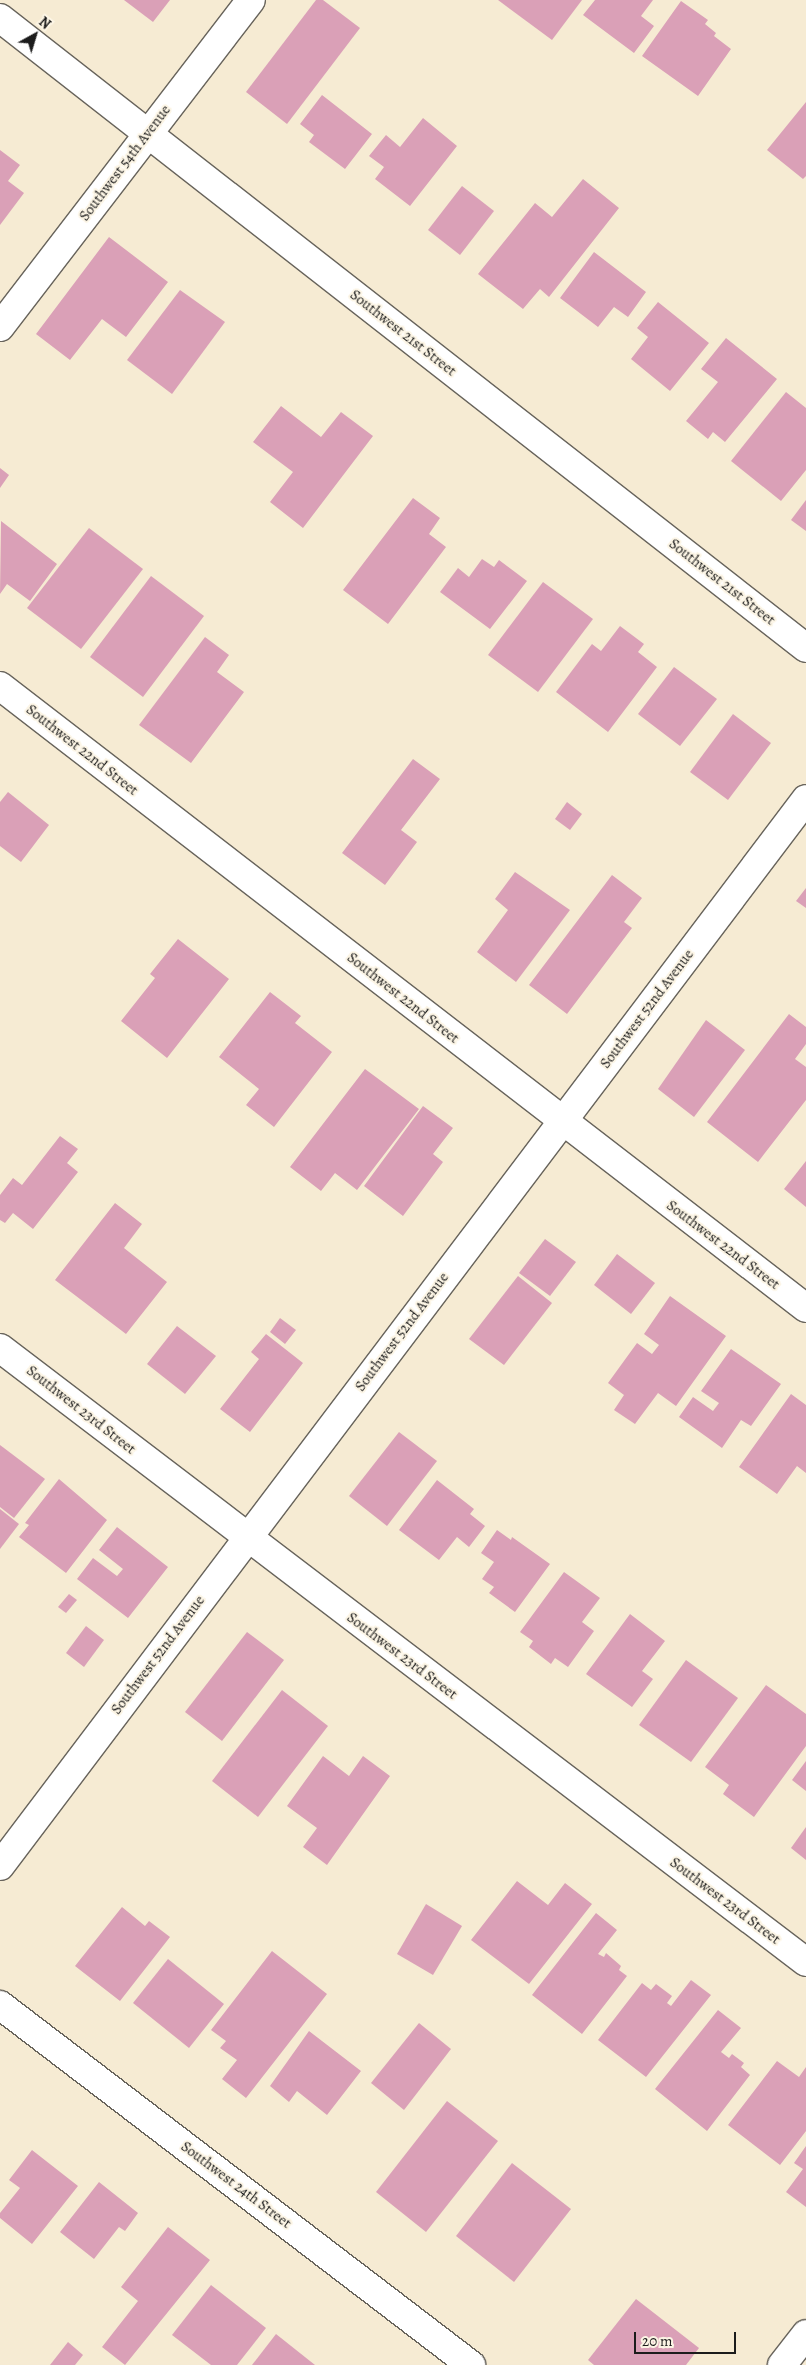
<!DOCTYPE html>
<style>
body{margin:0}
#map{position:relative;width:806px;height:2365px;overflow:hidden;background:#f6ebd3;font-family:Alegreya,serif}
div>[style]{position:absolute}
.building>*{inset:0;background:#daa0b7}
.roads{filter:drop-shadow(1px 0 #68645c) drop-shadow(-1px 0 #68645c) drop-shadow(0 1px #68645c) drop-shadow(0 -1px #68645c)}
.street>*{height:28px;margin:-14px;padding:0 14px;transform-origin:14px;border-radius:14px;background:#fff}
span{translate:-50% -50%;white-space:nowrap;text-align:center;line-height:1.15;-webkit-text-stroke:4px #fcf5e5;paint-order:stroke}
.street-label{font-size:15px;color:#1c1c1c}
.north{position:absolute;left:10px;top:10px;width:50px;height:50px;-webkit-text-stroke:4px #fcf5e5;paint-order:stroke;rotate:39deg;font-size:14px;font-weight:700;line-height:20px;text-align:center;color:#1c1c1c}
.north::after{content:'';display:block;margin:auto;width:18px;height:22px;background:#1c1c1c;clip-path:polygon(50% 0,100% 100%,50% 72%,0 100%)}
.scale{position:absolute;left:634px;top:2332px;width:102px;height:22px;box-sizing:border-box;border:2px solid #1c1c1c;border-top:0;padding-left:6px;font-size:15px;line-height:18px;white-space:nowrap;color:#1c1c1c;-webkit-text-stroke:4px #fcf5e5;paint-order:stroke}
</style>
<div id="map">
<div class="building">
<div style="clip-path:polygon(124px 0,170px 0,153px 22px)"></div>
<div style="clip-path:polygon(316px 0,323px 0,360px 28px,287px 124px,246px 92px)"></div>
<div style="clip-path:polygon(498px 0,582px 0,552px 40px)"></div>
<div style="clip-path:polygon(595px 0,653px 0,641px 16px,654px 26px,634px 53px,583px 15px)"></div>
<div style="clip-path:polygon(681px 1px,708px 20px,705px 24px,716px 33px,714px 36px,731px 49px,698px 96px,642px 56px)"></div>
<div style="clip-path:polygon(322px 95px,372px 134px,345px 169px,309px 142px,314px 135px,300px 124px)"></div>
<div style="clip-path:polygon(806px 102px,806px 176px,803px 179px,767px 150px)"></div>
<div style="clip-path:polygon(423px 118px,457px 146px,410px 206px,375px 179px,384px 167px,369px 156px,386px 135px,400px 147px)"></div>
<div style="clip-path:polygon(0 150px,20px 165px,8px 181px,24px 193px,0 225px)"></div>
<div style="clip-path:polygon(583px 179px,619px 208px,549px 297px,540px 289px,523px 309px,478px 274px,535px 203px,552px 217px)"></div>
<div style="clip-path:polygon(462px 186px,494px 211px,460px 255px,428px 230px)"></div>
<div style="clip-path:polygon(109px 237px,168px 282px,126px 337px,102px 319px,70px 360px,36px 334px)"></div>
<div style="clip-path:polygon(594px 252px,646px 292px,628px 317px,614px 307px,598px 327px,560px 298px)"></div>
<div style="clip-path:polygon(180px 290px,225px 322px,172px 394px,127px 360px)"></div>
<div style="clip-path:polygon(658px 302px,709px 343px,670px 391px,631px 359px,648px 337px,637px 328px)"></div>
<div style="clip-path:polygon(726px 338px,777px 379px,725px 442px,713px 432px,708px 439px,686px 421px,718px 382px,701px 369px)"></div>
<div style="clip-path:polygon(786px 392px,806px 408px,806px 470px,781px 501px,731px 461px)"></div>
<div style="clip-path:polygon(281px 406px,321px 437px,341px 412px,373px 436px,303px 528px,270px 502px,293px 472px,253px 442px)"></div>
<div style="clip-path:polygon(0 468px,9px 475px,0 488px)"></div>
<div style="clip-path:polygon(413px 498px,440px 518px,429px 534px,446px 547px,388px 624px,343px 590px)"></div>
<div style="clip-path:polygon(806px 500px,806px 531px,791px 520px)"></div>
<div style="clip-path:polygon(1px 521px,57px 564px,30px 601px,7px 584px,0 594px)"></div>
<div style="clip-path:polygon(89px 528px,143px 569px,81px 649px,27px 608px)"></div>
<div style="clip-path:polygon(482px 559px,494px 567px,499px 560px,527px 581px,490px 629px,440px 592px,458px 568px,469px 577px)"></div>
<div style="clip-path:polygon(151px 576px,204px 616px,143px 697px,90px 657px)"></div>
<div style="clip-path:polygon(543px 582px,593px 619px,538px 692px,488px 655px)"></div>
<div style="clip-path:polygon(620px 626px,644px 644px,638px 652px,657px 667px,608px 732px,556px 692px,592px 644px,601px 651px)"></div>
<div style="clip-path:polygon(205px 637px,229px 655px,217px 672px,244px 692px,191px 763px,139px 725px)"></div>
<div style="clip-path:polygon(674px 667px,717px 699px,680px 746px,638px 714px)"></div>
<div style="clip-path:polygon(733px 714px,771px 743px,728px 800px,690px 772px)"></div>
<div style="clip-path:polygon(413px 759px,440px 779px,401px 830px,417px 842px,385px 885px,342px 853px)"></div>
<div style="clip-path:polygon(8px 792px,49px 825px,21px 862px,0 846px,0 802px)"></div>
<div style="clip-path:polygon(567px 802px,582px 814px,570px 830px,555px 819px)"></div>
<div style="clip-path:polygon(515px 872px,570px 910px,516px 982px,477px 952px,508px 910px,495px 899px)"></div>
<div style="clip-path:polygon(612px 875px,642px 898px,624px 922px,632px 928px,567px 1014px,529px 985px)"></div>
<div style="clip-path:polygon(806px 888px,806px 908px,796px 901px)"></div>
<div style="clip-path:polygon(178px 939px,229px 979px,167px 1058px,121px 1021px,155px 978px,150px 974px)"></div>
<div style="clip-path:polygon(270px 992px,301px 1016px,295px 1023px,332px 1052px,274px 1127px,246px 1105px,259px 1089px,219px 1057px)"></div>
<div style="clip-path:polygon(789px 1014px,806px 1027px,806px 1044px,795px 1059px,806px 1067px,806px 1100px,758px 1162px,707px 1122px)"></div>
<div style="clip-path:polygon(706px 1020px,745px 1050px,694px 1117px,658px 1089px)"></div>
<div style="clip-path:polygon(365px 1069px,419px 1109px,357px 1190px,335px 1173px,321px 1191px,290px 1167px)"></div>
<div style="clip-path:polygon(423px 1106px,453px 1128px,433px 1154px,443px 1162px,403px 1216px,364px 1186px)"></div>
<div style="clip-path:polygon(60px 1136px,78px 1149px,67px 1163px,78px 1172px,33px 1229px,13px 1213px,5px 1223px,0 1220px,0 1195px,13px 1178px,22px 1185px)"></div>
<div style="clip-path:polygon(806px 1161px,806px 1207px,784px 1189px)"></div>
<div style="clip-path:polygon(115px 1203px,142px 1224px,124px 1248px,167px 1282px,126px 1334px,55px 1280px)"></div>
<div style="clip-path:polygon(545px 1239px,576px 1262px,550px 1296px,519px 1273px)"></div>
<div style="clip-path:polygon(617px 1254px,655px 1283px,631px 1314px,594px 1285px)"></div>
<div style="clip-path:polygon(518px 1276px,552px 1303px,504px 1365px,469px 1339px)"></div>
<div style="clip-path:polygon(670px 1296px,726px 1336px,676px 1406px,658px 1393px,635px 1424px,614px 1410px,624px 1395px,608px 1383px,637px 1343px,652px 1354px,659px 1345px,644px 1334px)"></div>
<div style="clip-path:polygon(280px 1318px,296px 1330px,285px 1344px,270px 1332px)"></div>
<div style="clip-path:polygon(177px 1326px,216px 1356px,185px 1394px,147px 1364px)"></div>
<div style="clip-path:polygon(266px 1334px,303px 1363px,250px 1432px,220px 1409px,259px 1359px,251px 1352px)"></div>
<div style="clip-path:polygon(731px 1349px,781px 1384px,751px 1426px,741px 1420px,722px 1448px,679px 1417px,693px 1397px,713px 1411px,719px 1403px,701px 1391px)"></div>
<div style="clip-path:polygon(791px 1394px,806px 1405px,806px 1473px,797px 1466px,777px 1494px,739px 1467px)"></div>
<div style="clip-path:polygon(399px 1432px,437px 1461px,387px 1526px,349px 1496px)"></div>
<div style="clip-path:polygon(0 1445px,45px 1479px,14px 1518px,0 1507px)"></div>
<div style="clip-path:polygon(59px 1479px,107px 1520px,66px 1573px,19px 1537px,29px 1525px,25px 1523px)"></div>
<div style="clip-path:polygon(437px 1480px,474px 1509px,470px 1514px,485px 1526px,469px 1547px,457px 1537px,439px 1560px,399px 1530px)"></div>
<div style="clip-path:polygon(0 1509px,19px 1524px,0 1549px)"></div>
<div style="clip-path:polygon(117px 1527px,168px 1567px,128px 1618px,77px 1579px,93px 1558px,117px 1576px,123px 1569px,99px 1550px)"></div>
<div style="clip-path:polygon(497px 1530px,511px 1540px,512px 1537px,550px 1564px,515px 1612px,489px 1593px,494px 1587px,482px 1579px,494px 1562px,481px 1553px)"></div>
<div style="clip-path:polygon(564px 1572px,600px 1598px,582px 1622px,594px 1631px,568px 1667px,555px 1658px,551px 1664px,529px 1647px,533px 1641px,520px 1632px)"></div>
<div style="clip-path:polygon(69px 1594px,77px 1600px,66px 1613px,58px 1607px)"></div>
<div style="clip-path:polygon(630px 1614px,665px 1641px,642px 1671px,653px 1679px,632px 1707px,586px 1674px)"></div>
<div style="clip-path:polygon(86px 1626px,104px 1640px,84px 1667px,66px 1653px)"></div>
<div style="clip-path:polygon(247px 1632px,284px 1660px,222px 1741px,185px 1712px)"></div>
<div style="clip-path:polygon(686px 1660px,738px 1698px,691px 1762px,639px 1725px)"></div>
<div style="clip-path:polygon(766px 1685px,806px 1714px,806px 1746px,754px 1817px,723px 1794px,729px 1785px,705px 1767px)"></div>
<div style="clip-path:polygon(282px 1690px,328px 1726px,258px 1817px,212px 1781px)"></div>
<div style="clip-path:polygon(323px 1756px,349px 1776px,363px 1756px,390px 1776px,327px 1865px,303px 1847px,317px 1828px,287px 1806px)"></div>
<div style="clip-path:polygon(806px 1761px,806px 1791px,792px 1780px)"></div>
<div style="clip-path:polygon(806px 1827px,806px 1860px,791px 1848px)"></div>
<div style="clip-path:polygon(517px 1881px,548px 1905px,565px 1883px,592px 1904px,529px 1984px,471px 1940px)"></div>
<div style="clip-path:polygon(426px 1904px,462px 1926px,433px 1975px,397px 1954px)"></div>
<div style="clip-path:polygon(122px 1907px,145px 1926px,149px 1921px,170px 1937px,120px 2001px,75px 1966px)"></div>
<div style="clip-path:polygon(596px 1913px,617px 1930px,598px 1954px,604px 1957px,606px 1953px,621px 1966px,619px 1970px,627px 1976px,582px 2034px,532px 1995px)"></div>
<div style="clip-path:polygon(272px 1951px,327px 1994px,246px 2098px,222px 2079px,237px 2060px,220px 2048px,226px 2041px,211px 2030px)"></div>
<div style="clip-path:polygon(168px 1959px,224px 2004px,189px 2048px,133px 2003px)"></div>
<div style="clip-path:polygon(691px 1980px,711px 1995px,646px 2077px,598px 2040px,642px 1983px,651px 1990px,656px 1984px,672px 1996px,667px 2003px,671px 2006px)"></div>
<div style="clip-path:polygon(718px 2010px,741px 2028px,721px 2052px,729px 2058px,732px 2054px,744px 2063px,741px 2067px,750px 2075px,707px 2131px,655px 2089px)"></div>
<div style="clip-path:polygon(419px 2023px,451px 2049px,404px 2110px,371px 2083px)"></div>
<div style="clip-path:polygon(309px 2031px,361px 2071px,327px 2115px,297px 2091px,289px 2102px,270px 2086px)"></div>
<div style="clip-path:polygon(777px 2061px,799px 2077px,806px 2067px,806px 2131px,780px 2165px,728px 2125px)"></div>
<div style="clip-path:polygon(447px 2101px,498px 2141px,426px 2232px,376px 2192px)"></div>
<div style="clip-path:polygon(806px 2146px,806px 2207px,786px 2192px,803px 2169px,794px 2163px)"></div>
<div style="clip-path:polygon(32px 2150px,78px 2186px,32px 2244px,0 2218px,0 2213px,20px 2188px,9px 2180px)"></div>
<div style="clip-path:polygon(512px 2163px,571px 2209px,514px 2282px,456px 2236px)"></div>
<div style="clip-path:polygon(99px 2182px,138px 2213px,125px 2231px,119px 2227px,94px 2259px,60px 2232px)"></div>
<div style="clip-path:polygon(168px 2227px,210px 2260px,125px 2365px,102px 2347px,138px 2301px,121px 2287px)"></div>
<div style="clip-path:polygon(211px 2285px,266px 2328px,237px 2365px,211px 2365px,172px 2335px)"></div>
<div style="clip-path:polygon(636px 2299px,699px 2348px,686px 2365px,594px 2365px,588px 2360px)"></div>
<div style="clip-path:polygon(276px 2334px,315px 2365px,252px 2365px)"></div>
<div style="clip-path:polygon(68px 2342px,83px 2355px,75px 2365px,50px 2365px)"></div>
</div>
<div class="roads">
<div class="street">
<div style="left:0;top:18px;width:1023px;rotate:38.01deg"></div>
<div style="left:0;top:327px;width:412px;rotate:-52.5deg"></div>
<div style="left:0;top:686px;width:1018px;rotate:37.66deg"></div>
<div style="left:0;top:1348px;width:1013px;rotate:37.3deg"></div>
<div style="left:0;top:1866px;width:1337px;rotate:-52.93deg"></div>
<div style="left:0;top:2005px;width:593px;rotate:37.39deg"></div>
<div style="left:782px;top:2365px;width:39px;rotate:-52deg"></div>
</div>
</div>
<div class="street-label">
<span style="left:125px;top:163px;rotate:-53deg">Southwest 54th Avenue</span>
<span style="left:403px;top:333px;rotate:38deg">Southwest 21st Street</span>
<span style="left:722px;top:582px;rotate:38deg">Southwest 21st Street</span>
<span style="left:82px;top:750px;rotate:38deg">Southwest 22nd Street</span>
<span style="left:403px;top:998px;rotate:38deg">Southwest 22nd Street</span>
<span style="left:647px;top:1009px;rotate:-53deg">Southwest 52nd Avenue</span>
<span style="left:723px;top:1245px;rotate:37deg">Southwest 22nd Street</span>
<span style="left:402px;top:1332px;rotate:-53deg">Southwest 52nd Avenue</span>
<span style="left:81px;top:1410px;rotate:38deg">Southwest 23rd Street</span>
<span style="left:158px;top:1655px;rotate:-53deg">Southwest 52nd Avenue</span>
<span style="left:402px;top:1656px;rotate:37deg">Southwest 23rd Street</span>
<span style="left:725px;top:1901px;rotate:37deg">Southwest 23rd Street</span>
<span style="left:236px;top:2185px;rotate:37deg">Southwest 24th Street</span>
</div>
<div class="north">N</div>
<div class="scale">20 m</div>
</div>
